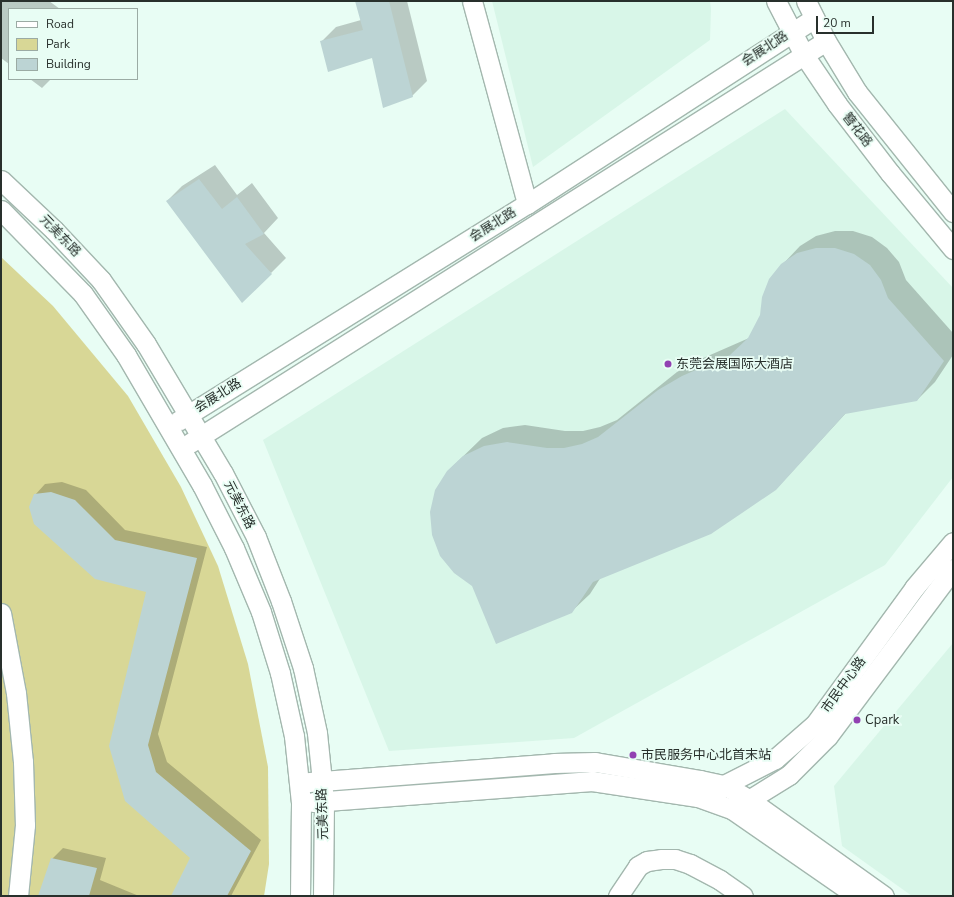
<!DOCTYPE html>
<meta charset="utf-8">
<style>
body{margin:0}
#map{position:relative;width:954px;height:897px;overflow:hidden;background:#e8fdf4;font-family:"Nunito Sans","Noto Sans SC",sans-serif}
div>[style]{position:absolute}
.built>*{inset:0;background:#d8f6e8}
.green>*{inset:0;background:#d8d796}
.shadow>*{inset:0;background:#0003}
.building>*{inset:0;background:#bcd4d4}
.roads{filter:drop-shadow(1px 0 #a3b7ae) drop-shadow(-1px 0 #a3b7ae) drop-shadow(0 1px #a3b7ae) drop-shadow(0 -1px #a3b7ae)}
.minor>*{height:19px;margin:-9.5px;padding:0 9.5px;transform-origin:9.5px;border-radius:9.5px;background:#fff}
.dots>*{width:11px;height:11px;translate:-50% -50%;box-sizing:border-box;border:2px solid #e8fdf4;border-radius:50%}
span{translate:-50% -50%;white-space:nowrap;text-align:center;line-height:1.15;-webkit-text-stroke:3.5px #e8fdf4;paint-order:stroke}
.street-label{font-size:13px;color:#28302c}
.poi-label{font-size:13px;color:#28302c}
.left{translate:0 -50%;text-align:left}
.frame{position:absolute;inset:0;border:2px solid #28302c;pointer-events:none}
.legend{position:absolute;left:8px;top:8px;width:130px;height:72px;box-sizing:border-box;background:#e8fdf4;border:1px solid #9baba4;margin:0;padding:5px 7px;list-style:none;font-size:12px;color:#28302c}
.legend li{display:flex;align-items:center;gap:8px;height:20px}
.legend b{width:20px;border:1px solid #9baba4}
.scale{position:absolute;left:816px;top:16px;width:58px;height:18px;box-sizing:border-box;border:2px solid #28302c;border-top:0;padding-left:5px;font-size:12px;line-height:14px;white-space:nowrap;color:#28302c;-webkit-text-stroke:3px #e8fdf4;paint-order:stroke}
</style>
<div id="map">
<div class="built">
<div style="clip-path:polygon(492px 1px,710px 1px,711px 9px,710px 40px,533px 167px)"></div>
<div style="clip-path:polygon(785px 109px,953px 288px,953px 477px,885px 565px,574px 738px,389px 751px,263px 440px)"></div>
<div style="clip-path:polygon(953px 643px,953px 896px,912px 896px,842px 846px,834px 786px)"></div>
</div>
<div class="green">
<div style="clip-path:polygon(1px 257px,53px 306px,128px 396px,181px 487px,218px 566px,248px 664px,268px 767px,269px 864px,264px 896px,1px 896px)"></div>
</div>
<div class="shadow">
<div style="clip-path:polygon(1px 1px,49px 1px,60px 9px,9px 9px,9px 64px,1px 58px)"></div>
<div style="clip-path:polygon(356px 1px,407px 1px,427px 81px,412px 96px,373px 57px,321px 42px,336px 27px,361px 20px)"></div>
<div style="clip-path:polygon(30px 79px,51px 79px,42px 88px)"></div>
<div style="clip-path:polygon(215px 165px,237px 195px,252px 183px,278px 218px,264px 233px,286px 258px,271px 273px,167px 201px,182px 186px)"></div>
<div style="clip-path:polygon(835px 231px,853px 231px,872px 237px,887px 248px,899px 262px,906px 280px,953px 333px,953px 355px,935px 382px,917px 400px,846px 413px,776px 489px,601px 577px,590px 594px,571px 612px,448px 471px,482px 438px,503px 428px,525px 425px,565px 431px,583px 431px,600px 427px,617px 420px,677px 372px,701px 359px,749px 338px,761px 316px,782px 265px,800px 246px,816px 236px)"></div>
<div style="clip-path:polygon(62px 482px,86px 490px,125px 530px,207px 547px,158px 734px,167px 762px,261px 840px,231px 896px,172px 896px,192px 858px,126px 800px,147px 591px,35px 495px,45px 484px)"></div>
<div style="clip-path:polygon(63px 848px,106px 858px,100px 880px,139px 896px,39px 896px,52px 859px)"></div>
</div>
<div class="building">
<div style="clip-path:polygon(355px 1px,389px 1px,413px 97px,383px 108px,372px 58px,328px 72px,320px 41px,363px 30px)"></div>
<div style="clip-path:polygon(199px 179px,222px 209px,237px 197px,264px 234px,245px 244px,272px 274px,242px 303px,166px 201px)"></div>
<div style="clip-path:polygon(816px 248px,835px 248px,854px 254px,870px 265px,881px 280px,888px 298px,944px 361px,917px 401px,845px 414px,776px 490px,711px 534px,593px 582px,572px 613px,496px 644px,472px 586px,454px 573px,440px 556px,432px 535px,430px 512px,435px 490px,447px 471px,463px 456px,484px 446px,507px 442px,547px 448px,564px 448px,582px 444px,598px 437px,658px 390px,682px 376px,730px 355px,748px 338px,760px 315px,762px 297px,769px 279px,781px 264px,797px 253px)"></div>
<div style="clip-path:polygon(51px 492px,75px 500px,115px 540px,197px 558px,148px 745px,156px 772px,251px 851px,227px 896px,171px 896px,190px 858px,125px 801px,109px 746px,146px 592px,95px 579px,34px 524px,29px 507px,34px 494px)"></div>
<div style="clip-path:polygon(51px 858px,97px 868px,89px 896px,38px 896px)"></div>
</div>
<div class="roads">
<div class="minor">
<div style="left:472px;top:1px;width:210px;rotate:74.8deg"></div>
<div style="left:776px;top:1px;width:61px;rotate:62.6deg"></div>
<div style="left:804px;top:55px;width:59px;rotate:56deg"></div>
<div style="left:837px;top:104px;width:87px;rotate:52.5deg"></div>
<div style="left:890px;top:173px;width:99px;rotate:50.3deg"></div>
<div style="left:806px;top:1px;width:45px;rotate:63.4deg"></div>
<div style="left:826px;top:41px;width:60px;rotate:58.7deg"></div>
<div style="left:857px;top:92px;width:154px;rotate:51.3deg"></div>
<div style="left:1px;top:180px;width:73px;rotate:43.3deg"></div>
<div style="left:54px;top:230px;width:69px;rotate:46.8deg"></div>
<div style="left:101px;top:280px;width:78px;rotate:54.9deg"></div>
<div style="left:146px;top:344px;width:150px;rotate:59.2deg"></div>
<div style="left:223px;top:473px;width:72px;rotate:62.7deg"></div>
<div style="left:256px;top:537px;width:69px;rotate:68.7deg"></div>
<div style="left:281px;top:601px;width:71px;rotate:71.8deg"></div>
<div style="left:303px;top:668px;width:66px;rotate:77.8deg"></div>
<div style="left:317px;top:733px;width:68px;rotate:84.1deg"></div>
<div style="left:324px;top:801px;width:95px;rotate:90.6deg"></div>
<div style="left:1px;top:210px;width:117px;rotate:45.7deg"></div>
<div style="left:83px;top:294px;width:75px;rotate:54.8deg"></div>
<div style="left:126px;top:355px;width:151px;rotate:59.7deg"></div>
<div style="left:202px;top:485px;width:71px;rotate:63.1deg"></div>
<div style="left:234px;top:548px;width:69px;rotate:67.1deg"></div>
<div style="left:261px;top:612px;width:64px;rotate:72.7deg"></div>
<div style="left:280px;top:673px;width:65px;rotate:77.5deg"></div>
<div style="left:294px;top:736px;width:67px;rotate:84deg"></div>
<div style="left:301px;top:803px;width:93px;rotate:90.6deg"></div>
<div style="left:178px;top:421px;width:411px;rotate:-31.9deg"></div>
<div style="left:527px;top:204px;width:342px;rotate:-32.9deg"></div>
<div style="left:190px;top:443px;width:752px;rotate:-32.3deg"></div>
<div style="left:1px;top:613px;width:81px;rotate:79.4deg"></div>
<div style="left:16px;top:693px;width:69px;rotate:84.2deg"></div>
<div style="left:23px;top:762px;width:63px;rotate:88.2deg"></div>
<div style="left:25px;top:825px;width:71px;rotate:95.6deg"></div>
<div style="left:309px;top:782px;width:246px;rotate:-4.4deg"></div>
<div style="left:554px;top:763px;width:41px;rotate:-1.4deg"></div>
<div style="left:595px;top:762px;width:107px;rotate:9.7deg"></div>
<div style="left:700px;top:780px;width:25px;rotate:12deg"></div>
<div style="left:724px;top:785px;width:28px;rotate:30deg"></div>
<div style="left:748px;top:799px;width:167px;rotate:35.5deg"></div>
<div style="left:717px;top:792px;width:10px;rotate:-45deg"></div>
<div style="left:724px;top:785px;width:57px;rotate:-27deg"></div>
<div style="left:775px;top:759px;width:53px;rotate:-41.2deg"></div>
<div style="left:815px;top:724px;width:168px;rotate:-53.9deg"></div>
<div style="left:914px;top:588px;width:60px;rotate:-49.7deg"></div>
<div style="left:313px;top:802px;width:280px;rotate:-4.3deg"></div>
<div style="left:592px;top:781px;width:107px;rotate:8.6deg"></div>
<div style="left:698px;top:797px;width:37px;rotate:20deg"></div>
<div style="left:733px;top:810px;width:151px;rotate:34.7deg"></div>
<div style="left:739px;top:806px;width:59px;rotate:-31.8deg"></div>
<div style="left:789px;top:775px;width:55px;rotate:-45deg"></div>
<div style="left:828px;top:736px;width:209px;rotate:-53.2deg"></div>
<div style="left:618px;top:896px;width:36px;rotate:-56deg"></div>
<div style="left:638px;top:866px;width:10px;rotate:-29deg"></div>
<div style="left:647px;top:861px;width:14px;rotate:-8deg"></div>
<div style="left:661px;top:859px;width:14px"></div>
<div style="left:675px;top:859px;width:16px;rotate:18deg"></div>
<div style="left:690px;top:864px;width:34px;rotate:28deg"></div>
<div style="left:720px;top:880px;width:28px;rotate:35deg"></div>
</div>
</div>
<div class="dots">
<div style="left:668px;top:364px;background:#9141b2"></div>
<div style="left:857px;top:720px;background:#9141b2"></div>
<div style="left:633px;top:755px;background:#9141b2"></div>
</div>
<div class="street-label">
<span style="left:765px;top:49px;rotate:-33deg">会展北路</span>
<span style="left:857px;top:130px;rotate:52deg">簪花路</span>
<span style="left:493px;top:225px;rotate:-32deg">会展北路</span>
<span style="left:60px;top:236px;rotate:46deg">元美东路</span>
<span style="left:218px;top:396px;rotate:-32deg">会展北路</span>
<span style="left:239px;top:505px;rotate:63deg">元美东路</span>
<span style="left:844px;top:685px;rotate:-54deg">市民中心路</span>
<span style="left:323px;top:814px;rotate:-92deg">元美东路</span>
</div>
<div class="poi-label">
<span class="left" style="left:676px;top:364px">东莞会展国际大酒店</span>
<span class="left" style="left:865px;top:720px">Cpark</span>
<span class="left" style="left:641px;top:755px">市民服务中心北首末站</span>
</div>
<div class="frame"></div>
<ul class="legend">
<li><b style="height:5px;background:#fff"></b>Road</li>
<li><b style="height:11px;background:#d8d796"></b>Park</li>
<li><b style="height:11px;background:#bcd4d4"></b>Building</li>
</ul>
<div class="scale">20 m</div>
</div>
